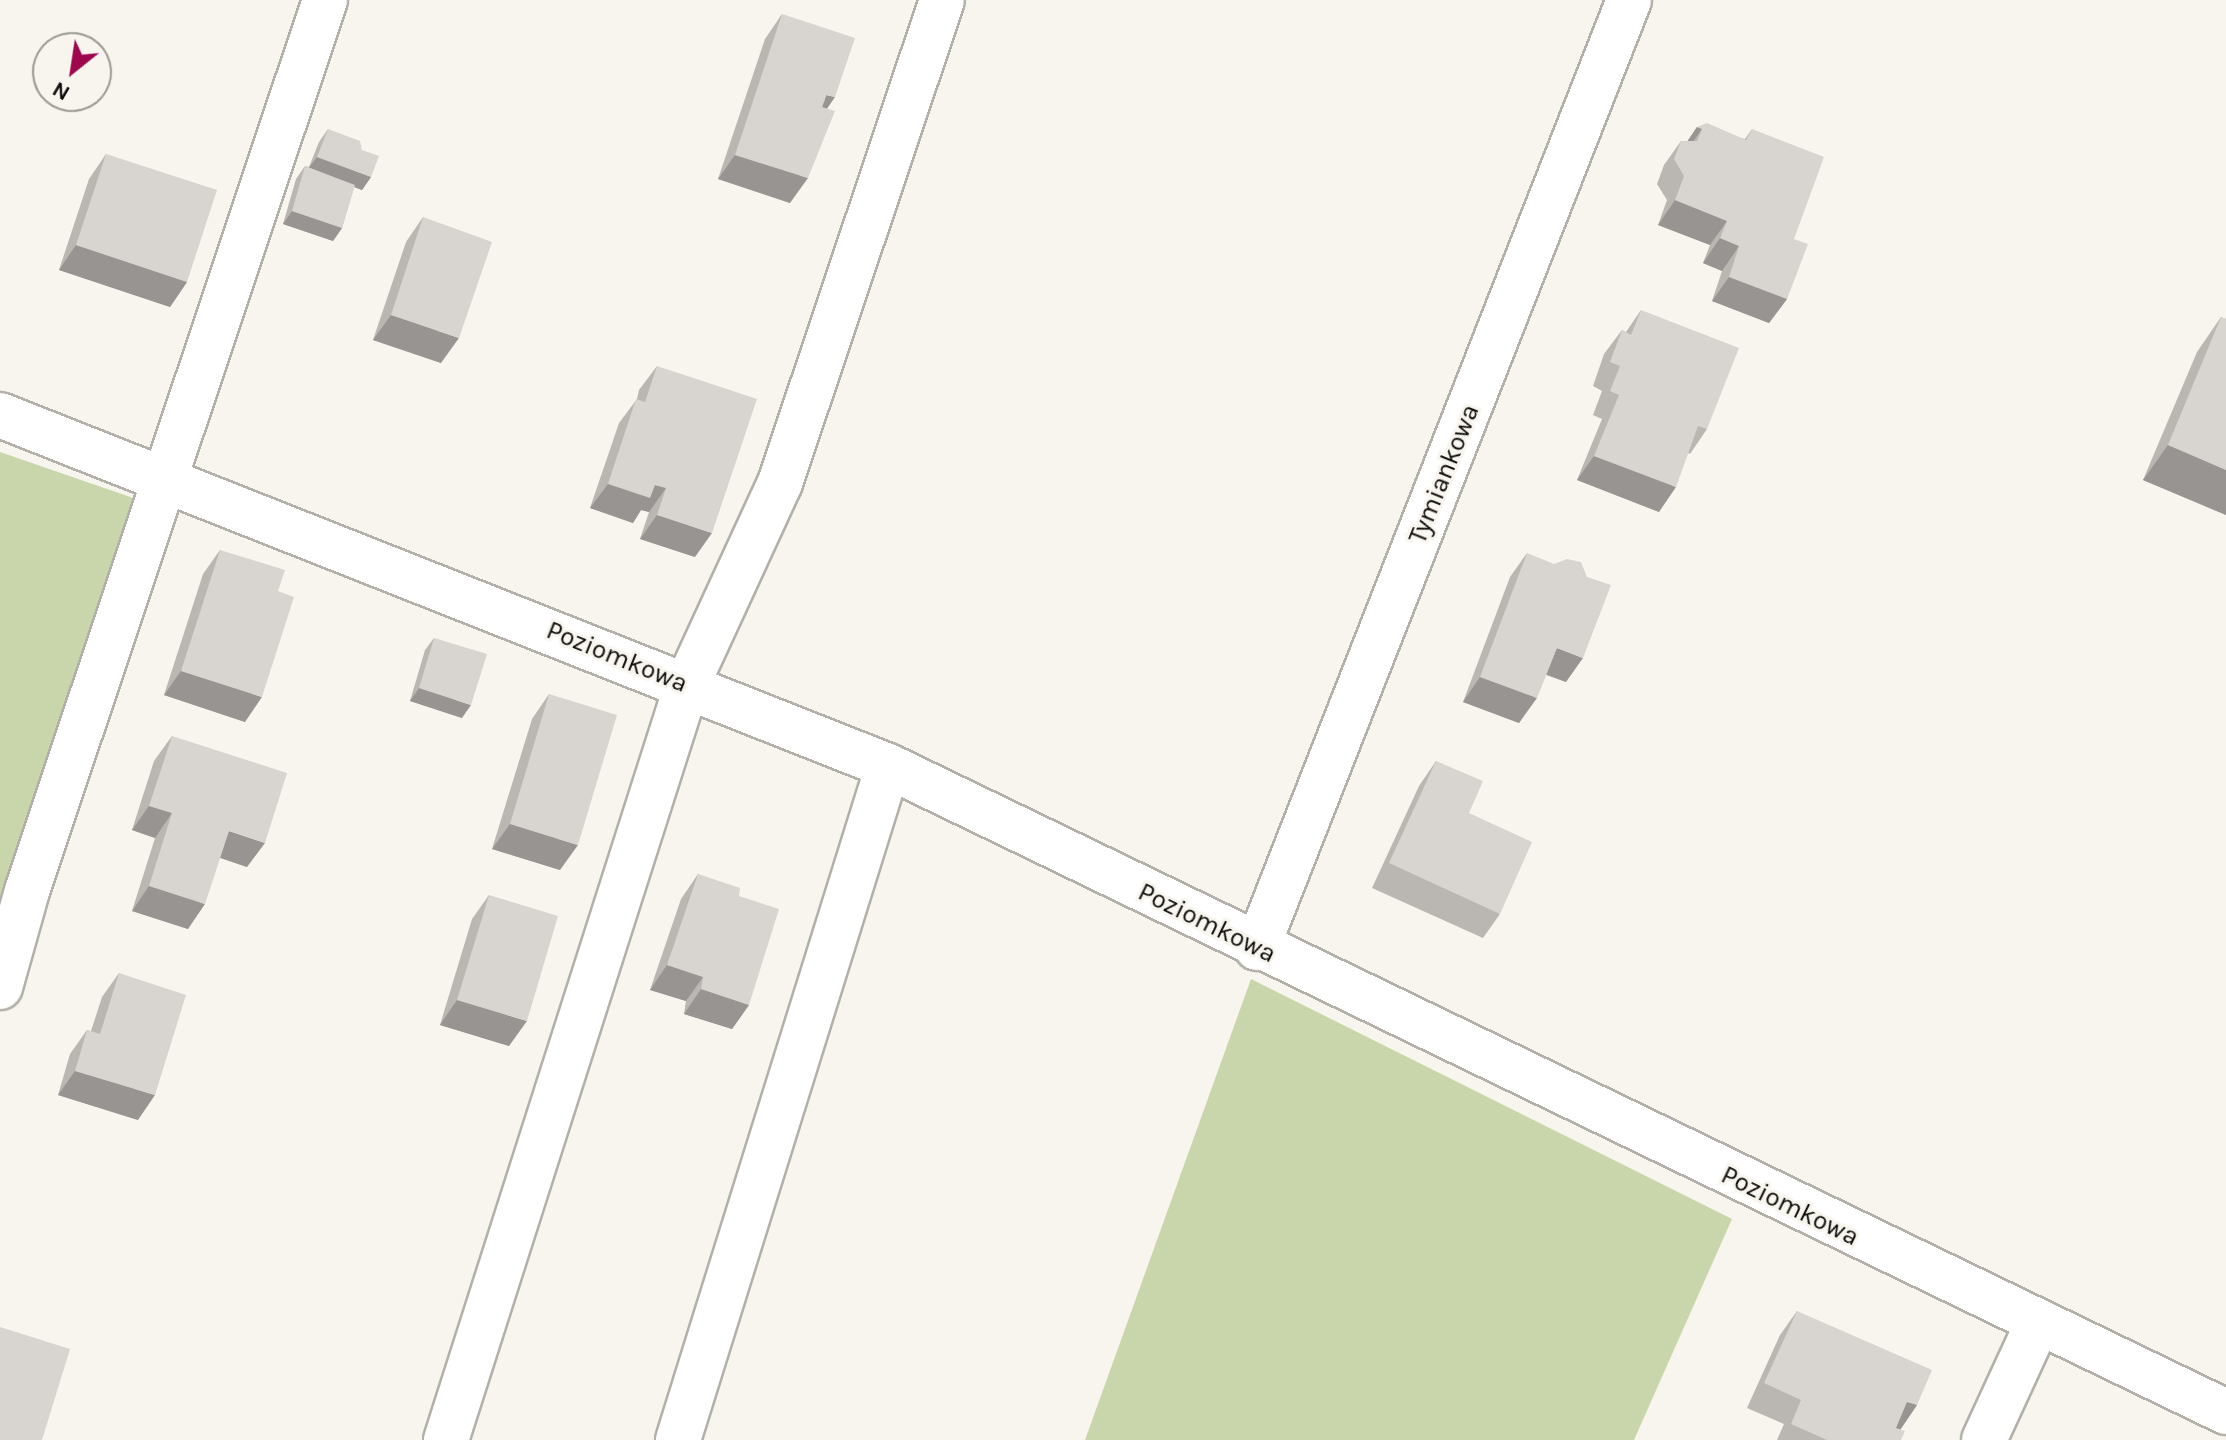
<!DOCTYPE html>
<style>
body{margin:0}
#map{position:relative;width:2226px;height:1440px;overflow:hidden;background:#f8f5ef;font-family:Karla,sans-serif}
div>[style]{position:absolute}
.green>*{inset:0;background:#c9d6ab}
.roads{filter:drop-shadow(2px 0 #b3b0aa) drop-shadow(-2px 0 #b3b0aa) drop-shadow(0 2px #b3b0aa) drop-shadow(0 -2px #b3b0aa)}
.minor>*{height:44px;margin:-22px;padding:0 22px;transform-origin:22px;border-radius:22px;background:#fff}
.wall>*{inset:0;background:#bab6b2}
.shaded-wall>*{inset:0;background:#979491}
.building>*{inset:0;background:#d8d4cf}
span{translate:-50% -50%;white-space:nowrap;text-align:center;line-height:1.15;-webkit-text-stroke:6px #f8f5ef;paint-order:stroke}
.street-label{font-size:26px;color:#0d0c0a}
.north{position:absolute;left:32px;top:32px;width:80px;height:80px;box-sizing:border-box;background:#f8f5ef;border:2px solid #9a9893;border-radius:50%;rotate:210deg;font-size:22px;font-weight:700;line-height:32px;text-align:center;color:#0d0c0a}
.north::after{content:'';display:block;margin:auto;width:28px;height:36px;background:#9e064e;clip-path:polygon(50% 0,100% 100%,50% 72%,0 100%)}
</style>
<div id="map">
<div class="green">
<div style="clip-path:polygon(0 452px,139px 500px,0 901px)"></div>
<div style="clip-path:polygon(1251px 979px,1732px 1219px,1634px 1440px,1085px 1440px)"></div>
</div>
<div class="roads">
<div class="minor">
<div style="left:0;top:415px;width:955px;rotate:21.57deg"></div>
<div style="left:888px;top:766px;width:1486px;rotate:25.77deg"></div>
<div style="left:1257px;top:948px;width:1018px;rotate:-68.57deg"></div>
<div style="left:0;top:987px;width:100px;rotate:-74.3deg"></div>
<div style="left:27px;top:891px;width:940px;rotate:-71.51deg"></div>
<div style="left:446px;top:1440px;width:793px;rotate:-72.3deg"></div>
<div style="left:687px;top:685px;width:222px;rotate:-65.3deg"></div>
<div style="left:780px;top:483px;width:509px;rotate:-71.46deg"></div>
<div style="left:678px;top:1440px;width:706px;rotate:-72.69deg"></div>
<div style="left:1984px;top:1440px;width:127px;rotate:-65.3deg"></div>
</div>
</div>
<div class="wall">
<div style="clip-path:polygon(782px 14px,827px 109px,790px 203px,718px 179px,765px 39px)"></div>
<div style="clip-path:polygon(1697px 127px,1745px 139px,1752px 129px,1794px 239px,1787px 299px,1769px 323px,1712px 301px,1722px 271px,1703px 263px,1710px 245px,1658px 225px,1667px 200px,1657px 184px,1664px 165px,1681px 141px,1688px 141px)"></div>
<div style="clip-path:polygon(328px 129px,371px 177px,362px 190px,354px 187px,342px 228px,333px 241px,283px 224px,296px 179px,305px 166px,309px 167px,319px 142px)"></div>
<div style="clip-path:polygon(106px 154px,187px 282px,170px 307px,59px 270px,89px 179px)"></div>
<div style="clip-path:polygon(423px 217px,441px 363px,373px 340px,406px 242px)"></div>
<div style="clip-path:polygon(1641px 310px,1707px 429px,1690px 454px,1688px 453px,1659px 512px,1577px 480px,1602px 419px,1593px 415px,1602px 391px,1593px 386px,1604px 354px,1622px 330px,1626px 332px)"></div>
<div style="clip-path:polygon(2221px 317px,2226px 319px,2226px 515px,2143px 480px,2197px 352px)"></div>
<div style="clip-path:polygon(657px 366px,695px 557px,640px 539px,649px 512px,641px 510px,633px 523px,590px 508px,619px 423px,637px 399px,639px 390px)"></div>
<div style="clip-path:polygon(220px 550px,278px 591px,245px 722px,164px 695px,203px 574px)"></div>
<div style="clip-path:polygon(1527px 553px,1566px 682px,1546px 675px,1519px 723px,1463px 702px,1510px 577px)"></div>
<div style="clip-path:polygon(434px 638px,462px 718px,410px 701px,425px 650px)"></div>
<div style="clip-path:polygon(549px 694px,560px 870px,492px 849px,532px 719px)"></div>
<div style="clip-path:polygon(172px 736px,247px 867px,220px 858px,188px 929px,132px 911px,155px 838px,132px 830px,154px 761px)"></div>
<div style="clip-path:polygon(1436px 761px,1500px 914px,1483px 938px,1372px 888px,1419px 786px)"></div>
<div style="clip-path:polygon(698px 874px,739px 896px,749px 1005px,732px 1029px,684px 1014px,686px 1001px,650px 990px,681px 899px)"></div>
<div style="clip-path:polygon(489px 895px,509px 1046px,440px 1025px,472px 919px)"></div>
<div style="clip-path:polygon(119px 973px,138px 1120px,58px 1095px,70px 1054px,87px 1030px,91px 1031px,102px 997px)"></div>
<div style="clip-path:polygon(1797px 1311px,1917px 1405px,1900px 1430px,1901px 1440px,1777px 1440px,1784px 1424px,1747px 1408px,1780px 1335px)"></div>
</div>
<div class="shaded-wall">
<div style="clip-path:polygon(826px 95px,835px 97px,818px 122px)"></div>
<div style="clip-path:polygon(1697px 127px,1702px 129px,1685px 153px,1680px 152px)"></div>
<div style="clip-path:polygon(735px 155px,808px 178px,790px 203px,718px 179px)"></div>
<div style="clip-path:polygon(317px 157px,371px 177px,362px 190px,308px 169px)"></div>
<div style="clip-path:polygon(1675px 200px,1727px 221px,1710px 245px,1658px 225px)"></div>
<div style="clip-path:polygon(292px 211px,342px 228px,333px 241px,283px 224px)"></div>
<div style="clip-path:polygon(1720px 238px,1739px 246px,1722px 271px,1703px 263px)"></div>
<div style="clip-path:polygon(76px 245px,187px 282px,170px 307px,59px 270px)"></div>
<div style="clip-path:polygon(1729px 277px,1787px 299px,1769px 323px,1712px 301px)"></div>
<div style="clip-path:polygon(391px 315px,459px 338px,441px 363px,373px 340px)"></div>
<div style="clip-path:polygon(2168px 445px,2226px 470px,2226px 515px,2143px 480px)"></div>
<div style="clip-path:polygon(1594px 456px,1676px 487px,1659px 512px,1577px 480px)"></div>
<div style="clip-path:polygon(608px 484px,655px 485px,666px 488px,649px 512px,641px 510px,633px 523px,590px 508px)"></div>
<div style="clip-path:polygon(657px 515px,712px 533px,695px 557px,640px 539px)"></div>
<div style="clip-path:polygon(1557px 648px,1583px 658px,1566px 682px,1540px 672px)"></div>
<div style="clip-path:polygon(181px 671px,262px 697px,245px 722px,164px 695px)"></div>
<div style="clip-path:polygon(1480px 677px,1537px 698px,1519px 723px,1463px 702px)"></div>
<div style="clip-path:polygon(419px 688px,471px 705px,462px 718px,410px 701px)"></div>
<div style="clip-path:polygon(149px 806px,172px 813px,155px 838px,132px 830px)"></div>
<div style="clip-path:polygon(510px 824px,578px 845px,560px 870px,492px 849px)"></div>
<div style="clip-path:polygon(229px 831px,265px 843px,247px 867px,212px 855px)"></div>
<div style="clip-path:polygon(149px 886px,205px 904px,188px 929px,132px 911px)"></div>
<div style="clip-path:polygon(667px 965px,703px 977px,686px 1001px,650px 990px)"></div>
<div style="clip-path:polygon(701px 989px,749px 1005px,732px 1029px,684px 1014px)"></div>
<div style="clip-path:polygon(457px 1000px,527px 1021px,509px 1046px,440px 1025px)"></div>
<div style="clip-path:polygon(75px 1071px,155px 1095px,138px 1120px,58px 1095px)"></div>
<div style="clip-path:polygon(1907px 1402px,1917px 1405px,1900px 1430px,1890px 1426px)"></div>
</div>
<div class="building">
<div style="clip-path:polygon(782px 14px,855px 38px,835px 97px,826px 95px,822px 107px,835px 111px,808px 178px,735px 155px)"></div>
<div style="clip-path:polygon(1707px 123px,1746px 140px,1752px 129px,1824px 157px,1794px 239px,1808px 244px,1787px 299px,1729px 277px,1739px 246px,1720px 238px,1727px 221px,1675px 200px,1684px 176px,1674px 159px,1681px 141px,1697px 141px,1702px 129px,1697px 127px)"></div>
<div style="clip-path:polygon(328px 129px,360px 141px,362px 150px,379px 156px,371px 177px,317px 157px)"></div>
<div style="clip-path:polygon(106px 154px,217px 190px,187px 282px,76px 245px)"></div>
<div style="clip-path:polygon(305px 166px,355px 185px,342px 228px,292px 211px)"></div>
<div style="clip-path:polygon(423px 217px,492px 242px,459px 338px,391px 315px)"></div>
<div style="clip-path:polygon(1641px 310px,1739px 348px,1707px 429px,1698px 426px,1676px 487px,1594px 456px,1619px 395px,1610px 391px,1620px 366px,1610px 362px,1622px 330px,1631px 335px)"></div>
<div style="clip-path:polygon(2221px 317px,2226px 319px,2226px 470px,2168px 445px)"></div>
<div style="clip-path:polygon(657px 366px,757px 399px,712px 533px,657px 515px,666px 488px,655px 485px,650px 498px,608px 484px,636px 399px,645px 402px)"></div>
<div style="clip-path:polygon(220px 550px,285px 570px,278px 591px,294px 597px,262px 697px,181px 671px)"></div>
<div style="clip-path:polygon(1527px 553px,1554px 564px,1567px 559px,1581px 562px,1587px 577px,1611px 585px,1583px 658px,1557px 648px,1537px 698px,1480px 677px)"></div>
<div style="clip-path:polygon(434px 638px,487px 654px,471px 705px,419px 688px)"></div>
<div style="clip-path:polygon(549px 694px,617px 715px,578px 845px,510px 824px)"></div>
<div style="clip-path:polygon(172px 736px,287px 773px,265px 843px,229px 831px,205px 904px,149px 886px,172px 813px,149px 806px)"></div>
<div style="clip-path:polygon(1436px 761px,1483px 781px,1469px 813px,1532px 842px,1500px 914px,1389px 863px)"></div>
<div style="clip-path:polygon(698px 874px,740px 888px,739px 896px,779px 909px,749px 1005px,701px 989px,703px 977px,667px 965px)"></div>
<div style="clip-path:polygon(489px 895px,558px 916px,527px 1021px,457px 1000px)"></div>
<div style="clip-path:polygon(119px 973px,186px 995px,155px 1095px,75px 1071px,87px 1030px,100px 1034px)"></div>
<div style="clip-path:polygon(1797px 1311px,1932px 1370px,1917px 1405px,1907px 1402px,1896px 1428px,1905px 1431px,1901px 1440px,1827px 1440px,1791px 1424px,1801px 1400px,1764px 1383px)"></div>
<div style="clip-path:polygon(0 1327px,70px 1349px,42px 1440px,0 1440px)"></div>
</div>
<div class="street-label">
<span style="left:1444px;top:474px;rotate:-68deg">Tymiankowa</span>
<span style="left:617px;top:657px;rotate:22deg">Poziomkowa</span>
<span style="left:1207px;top:923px;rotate:26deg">Poziomkowa</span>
<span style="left:1790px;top:1206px;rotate:26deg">Poziomkowa</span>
</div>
<div class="north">N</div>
</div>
